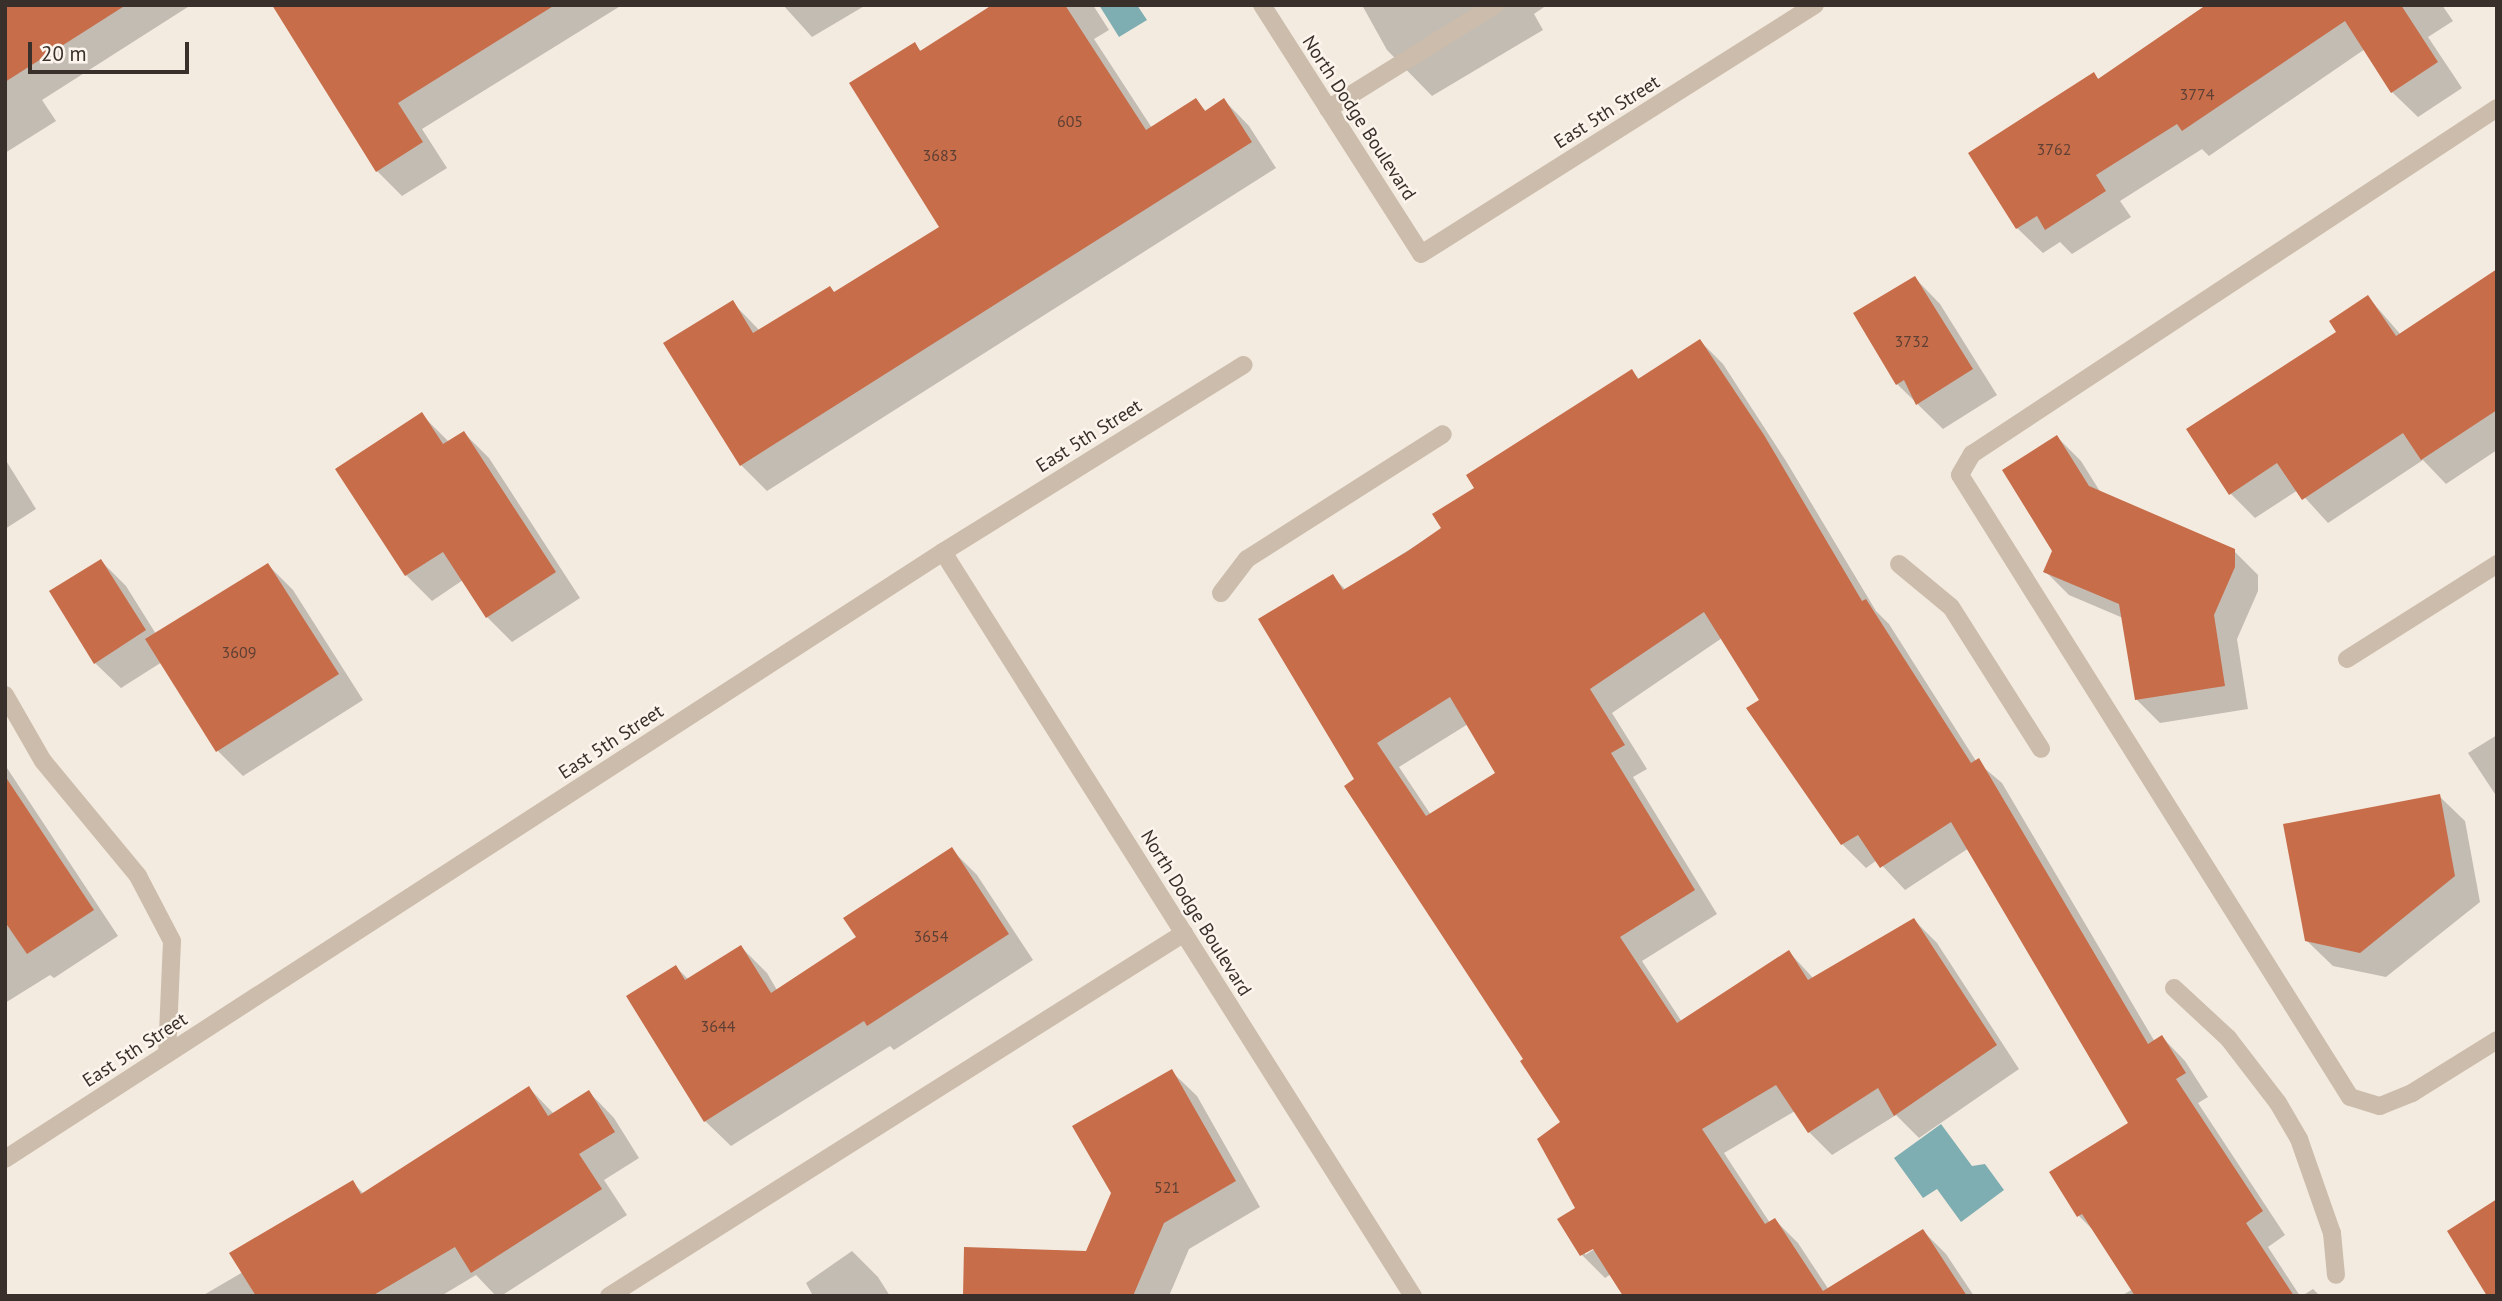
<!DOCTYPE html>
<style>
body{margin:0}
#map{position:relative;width:2502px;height:1301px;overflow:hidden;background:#f4ebe0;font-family:"PT Sans",sans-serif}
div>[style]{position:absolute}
.water>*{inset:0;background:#7eaeb1}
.shadow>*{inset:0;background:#0003}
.building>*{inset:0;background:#c76d4a}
.service>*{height:18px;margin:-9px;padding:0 9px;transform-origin:9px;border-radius:9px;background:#ccbcab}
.minor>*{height:18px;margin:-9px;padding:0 9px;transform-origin:9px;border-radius:9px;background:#ccbcab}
.tertiary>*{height:18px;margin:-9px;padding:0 9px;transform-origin:9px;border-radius:9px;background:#ccbcab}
span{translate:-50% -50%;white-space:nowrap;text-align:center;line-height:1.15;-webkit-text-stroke:5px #fbf5ed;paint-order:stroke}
.number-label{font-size:16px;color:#5d3f33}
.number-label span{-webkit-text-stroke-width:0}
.street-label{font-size:19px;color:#3a302b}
.frame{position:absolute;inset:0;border:7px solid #3a302b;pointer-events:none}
.scale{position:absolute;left:28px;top:42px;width:161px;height:32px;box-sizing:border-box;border:4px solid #3a302b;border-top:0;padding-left:9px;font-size:21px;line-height:24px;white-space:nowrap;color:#3a302b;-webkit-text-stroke:5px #fbf5ed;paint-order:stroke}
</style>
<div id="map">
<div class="water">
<div style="clip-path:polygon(1099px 5px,1137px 5px,1147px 20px,1119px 37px)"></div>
<div style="clip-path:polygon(1941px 1124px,1972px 1166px,1985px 1164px,2004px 1190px,1961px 1222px,1937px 1189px,1923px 1198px,1894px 1158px)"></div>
</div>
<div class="shadow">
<div style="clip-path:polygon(5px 5px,191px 5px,42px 100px,56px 121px,5px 153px)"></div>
<div style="clip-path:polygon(274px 5px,622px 5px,422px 129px,447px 168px,402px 196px,377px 171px)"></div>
<div style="clip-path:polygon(783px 5px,866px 5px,812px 37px)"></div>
<div style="clip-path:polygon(995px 5px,1093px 5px,1109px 30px,1094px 39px,1152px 128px,1195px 100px,1207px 112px,1224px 100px,1249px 126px,1276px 168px,767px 491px,741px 465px,732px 302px,760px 331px,835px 294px,941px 227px,915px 45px,922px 52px)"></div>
<div style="clip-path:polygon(1362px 5px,1547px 5px,1534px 14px,1543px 30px,1432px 96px,1387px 50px)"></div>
<div style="clip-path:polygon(2209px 5px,2442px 5px,2453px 21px,2428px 37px,2462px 88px,2418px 117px,2392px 92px,2365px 49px,2209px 156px,2202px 149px,2120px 201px,2131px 217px,2072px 254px,2060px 242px,2043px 253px,2017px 228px,2094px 75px,2100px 80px)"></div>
<div style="clip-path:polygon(2497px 271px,2497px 450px,2446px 484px,2423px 460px,2328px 523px,2298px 490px,2255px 518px,2230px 493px,2338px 333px,2368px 297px,2401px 335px)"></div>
<div style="clip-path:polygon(1915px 278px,1940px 304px,1997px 395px,1943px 429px,1897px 384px)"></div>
<div style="clip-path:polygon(evenodd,1700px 341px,1723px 364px,1786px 461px,1876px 611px,1889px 624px,1976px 761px,2002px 783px,2155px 1042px,2162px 1037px,2185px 1061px,2208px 1097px,2198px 1103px,2285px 1235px,2268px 1247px,2300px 1296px,2121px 1296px,2133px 1289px,2096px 1233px,2079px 1216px,2131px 1124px,1969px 848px,1905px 890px,1877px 860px,1866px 868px,1842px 844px,1748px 708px,1761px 700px,1722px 638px,1612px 713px,1647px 769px,1633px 777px,1717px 914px,1642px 961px,1682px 1022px,1789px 952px,1814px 979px,1914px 920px,1937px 943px,2019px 1069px,1919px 1138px,1896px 1115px,1832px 1155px,1809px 1132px,1795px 1111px,1724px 1153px,1770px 1223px,1775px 1220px,1798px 1243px,1829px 1290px,1923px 1231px,1946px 1254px,1974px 1296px,1625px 1296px,1611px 1274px,1605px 1278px,1582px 1255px,1560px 1220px,1577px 1208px,1563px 1123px,1356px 780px,1333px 577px,1346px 590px,1443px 528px,1477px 489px,1632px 371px,1640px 380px,1700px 341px,1468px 724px,1497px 774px,1431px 815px,1399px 767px,1468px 724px,1700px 341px,1601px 1245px,1585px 1255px,1585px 1251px,1601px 1245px)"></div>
<div style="clip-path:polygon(421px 414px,449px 442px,464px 433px,489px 458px,580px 598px,512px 642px,487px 617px,463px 580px,432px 601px,406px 575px)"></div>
<div style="clip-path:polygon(2057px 437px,2081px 461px,2101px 493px,2234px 551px,2258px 575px,2258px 591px,2237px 639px,2248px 709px,2160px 723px,2136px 699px,2123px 618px,2069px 595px,2045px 571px,2054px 551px)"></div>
<div style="clip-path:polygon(5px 459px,36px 509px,5px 529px)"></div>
<div style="clip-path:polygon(101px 561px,126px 586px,156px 634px,268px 565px,293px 590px,363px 700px,243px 776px,218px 751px,162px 662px,121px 688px,95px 663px)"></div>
<div style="clip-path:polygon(2497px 735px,2497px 797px,2468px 753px)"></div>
<div style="clip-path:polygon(5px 765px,118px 936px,54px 978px,50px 975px,5px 1003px)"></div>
<div style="clip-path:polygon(2439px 796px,2465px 821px,2480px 902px,2386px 977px,2333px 966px,2307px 941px)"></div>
<div style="clip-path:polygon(952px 850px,977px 875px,1033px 960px,894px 1050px,890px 1046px,731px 1146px,705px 1121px,676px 967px,689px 980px,741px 947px,767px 973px,777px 990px,858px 938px)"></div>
<div style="clip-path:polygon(1171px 1071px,1197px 1096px,1260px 1207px,1189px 1249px,1169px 1296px,964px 1296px,1087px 1253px)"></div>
<div style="clip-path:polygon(529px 1088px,554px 1114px,589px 1092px,614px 1118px,639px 1158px,604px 1180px,627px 1215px,501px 1296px,496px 1296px,476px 1275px,441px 1296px,202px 1296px,243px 1272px,352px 1182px,364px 1194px)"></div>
<div style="clip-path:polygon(852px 1251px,878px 1277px,890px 1296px,813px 1296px,806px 1283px)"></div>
<div style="clip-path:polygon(2313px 1289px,2320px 1296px,2302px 1296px)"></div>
</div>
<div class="building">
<div style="clip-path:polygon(5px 5px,126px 5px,5px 82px)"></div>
<div style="clip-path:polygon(272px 5px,555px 5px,398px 103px,423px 142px,376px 172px)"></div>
<div style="clip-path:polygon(992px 5px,1065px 5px,1146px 130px,1196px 98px,1205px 111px,1224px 98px,1252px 142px,740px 466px,663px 343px,733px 300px,753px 333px,830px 286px,834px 292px,939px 227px,849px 83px,915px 42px,920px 51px)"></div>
<div style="clip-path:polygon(2206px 5px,2401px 5px,2438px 62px,2391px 93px,2345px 21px,2182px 131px,2177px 124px,2096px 175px,2106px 191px,2045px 230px,2037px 216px,2016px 229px,1968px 153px,2094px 72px,2098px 79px)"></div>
<div style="clip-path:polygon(2497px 269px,2497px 410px,2421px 460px,2403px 433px,2302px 500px,2277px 463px,2229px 495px,2186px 429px,2336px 332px,2329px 321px,2368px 295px,2396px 336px)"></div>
<div style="clip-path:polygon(1915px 276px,1973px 369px,1916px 405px,1904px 380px,1896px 385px,1853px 313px)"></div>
<div style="clip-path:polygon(evenodd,1700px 339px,1764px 435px,1862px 601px,1866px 599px,1971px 763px,1979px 758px,2148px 1044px,2162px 1035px,2186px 1073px,2176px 1079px,2263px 1211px,2246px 1223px,2294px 1296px,2135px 1296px,2082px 1214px,2077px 1217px,2049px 1172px,2128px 1123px,1951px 822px,1880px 868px,1858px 835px,1841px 845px,1746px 708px,1759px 700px,1704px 612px,1590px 689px,1625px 745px,1611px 753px,1695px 890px,1620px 937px,1677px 1023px,1789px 950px,1808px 980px,1914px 918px,1997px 1045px,1894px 1116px,1878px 1088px,1808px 1133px,1776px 1085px,1702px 1129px,1765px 1224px,1775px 1218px,1823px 1291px,1923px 1229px,1967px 1296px,1623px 1296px,1593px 1249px,1580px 1256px,1557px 1219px,1575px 1208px,1537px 1139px,1560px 1122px,1520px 1061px,1523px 1059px,1344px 786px,1354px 779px,1258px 619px,1333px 574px,1343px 590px,1408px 551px,1441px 528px,1432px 514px,1474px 488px,1466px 475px,1632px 369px,1638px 379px,1700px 339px,1450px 697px,1495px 773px,1426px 816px,1377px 743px,1450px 697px)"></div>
<div style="clip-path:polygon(422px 412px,443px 444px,464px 431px,556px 572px,486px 618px,443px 552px,405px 576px,335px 469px)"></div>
<div style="clip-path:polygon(2057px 435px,2089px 486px,2235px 549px,2235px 567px,2214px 615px,2225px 686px,2135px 700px,2119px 604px,2043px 572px,2052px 551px,2002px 470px)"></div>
<div style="clip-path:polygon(101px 559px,146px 630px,94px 664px,49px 591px)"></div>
<div style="clip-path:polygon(268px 563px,339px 674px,216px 752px,145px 639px)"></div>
<div style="clip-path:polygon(5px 776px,94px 910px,27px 954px,5px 922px)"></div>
<div style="clip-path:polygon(2440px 794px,2455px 876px,2360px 953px,2305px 941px,2283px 824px)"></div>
<div style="clip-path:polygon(952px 847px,1009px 934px,867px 1026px,864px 1021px,704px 1122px,626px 996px,676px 965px,685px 980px,741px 945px,771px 993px,856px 937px,843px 918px)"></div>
<div style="clip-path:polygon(1172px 1069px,1236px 1181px,1164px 1223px,1133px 1296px,963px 1296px,964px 1247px,1086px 1251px,1111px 1193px,1072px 1126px)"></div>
<div style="clip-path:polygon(529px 1086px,548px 1116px,589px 1090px,615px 1132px,579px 1154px,602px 1189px,471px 1273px,455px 1247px,372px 1296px,256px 1296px,229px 1253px,353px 1180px,361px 1194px)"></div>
<div style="clip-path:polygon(2497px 1199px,2497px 1296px,2487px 1296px,2447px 1231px)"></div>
</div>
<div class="service">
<div style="left:2497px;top:108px;width:629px;rotate:146.61deg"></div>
<div style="left:1972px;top:454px;width:24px;rotate:120deg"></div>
<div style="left:1960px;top:475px;width:734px;rotate:57.91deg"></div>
<div style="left:2350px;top:1097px;width:31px;rotate:17deg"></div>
<div style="left:2380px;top:1106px;width:35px;rotate:-22deg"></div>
<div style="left:2412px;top:1093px;width:100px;rotate:-31.9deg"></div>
<div style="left:1328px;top:109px;width:197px;rotate:-31.9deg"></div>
<div style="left:1899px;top:564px;width:67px;rotate:39.6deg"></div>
<div style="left:1951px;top:607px;width:168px;rotate:57.6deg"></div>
<div style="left:1221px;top:593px;width:43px;rotate:-52.6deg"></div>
<div style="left:1247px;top:559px;width:232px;rotate:-32.5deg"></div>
<div style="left:2174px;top:988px;width:74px;rotate:42.8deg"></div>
<div style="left:2228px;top:1038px;width:82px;rotate:52.4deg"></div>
<div style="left:2278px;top:1103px;width:42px;rotate:59.7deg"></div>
<div style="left:2299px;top:1139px;width:100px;rotate:70.7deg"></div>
<div style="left:2332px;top:1233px;width:42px;rotate:84.6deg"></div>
<div style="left:609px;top:1296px;width:680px;rotate:-32.26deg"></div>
</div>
<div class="minor">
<div style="left:1262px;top:5px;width:295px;rotate:57.4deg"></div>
<div style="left:943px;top:552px;width:880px;rotate:57.72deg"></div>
<div style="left:2347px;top:659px;width:178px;rotate:-32.3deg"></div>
<div style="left:5px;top:695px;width:76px;rotate:60.1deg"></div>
<div style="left:43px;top:761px;width:149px;rotate:50.4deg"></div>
<div style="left:138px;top:876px;width:73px;rotate:62.4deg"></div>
<div style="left:172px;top:941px;width:113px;rotate:92.5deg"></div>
</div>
<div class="tertiary">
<div style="left:1421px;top:254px;width:466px;rotate:-32.3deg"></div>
<div style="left:5px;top:1159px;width:1117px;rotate:-32.91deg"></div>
<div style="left:943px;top:552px;width:354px;rotate:-31.9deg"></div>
</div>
<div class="number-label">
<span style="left:2197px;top:94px">3774</span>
<span style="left:1070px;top:121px">605</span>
<span style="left:2054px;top:149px">3762</span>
<span style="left:940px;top:155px">3683</span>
<span style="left:1912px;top:341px">3732</span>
<span style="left:239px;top:652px">3609</span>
<span style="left:931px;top:936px">3654</span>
<span style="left:718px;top:1026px">3644</span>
<span style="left:1167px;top:1187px">521</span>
</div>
<div class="street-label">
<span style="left:1607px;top:112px;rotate:-32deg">East 5th Street</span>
<span style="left:1359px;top:118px;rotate:57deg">North Dodge Boulevard</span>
<span style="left:1089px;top:436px;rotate:-32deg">East 5th Street</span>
<span style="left:611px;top:742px;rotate:-33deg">East 5th Street</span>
<span style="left:1196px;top:913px;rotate:58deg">North Dodge Boulevard</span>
<span style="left:135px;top:1050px;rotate:-33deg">East 5th Street</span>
</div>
<div class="frame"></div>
<div class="scale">20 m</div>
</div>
